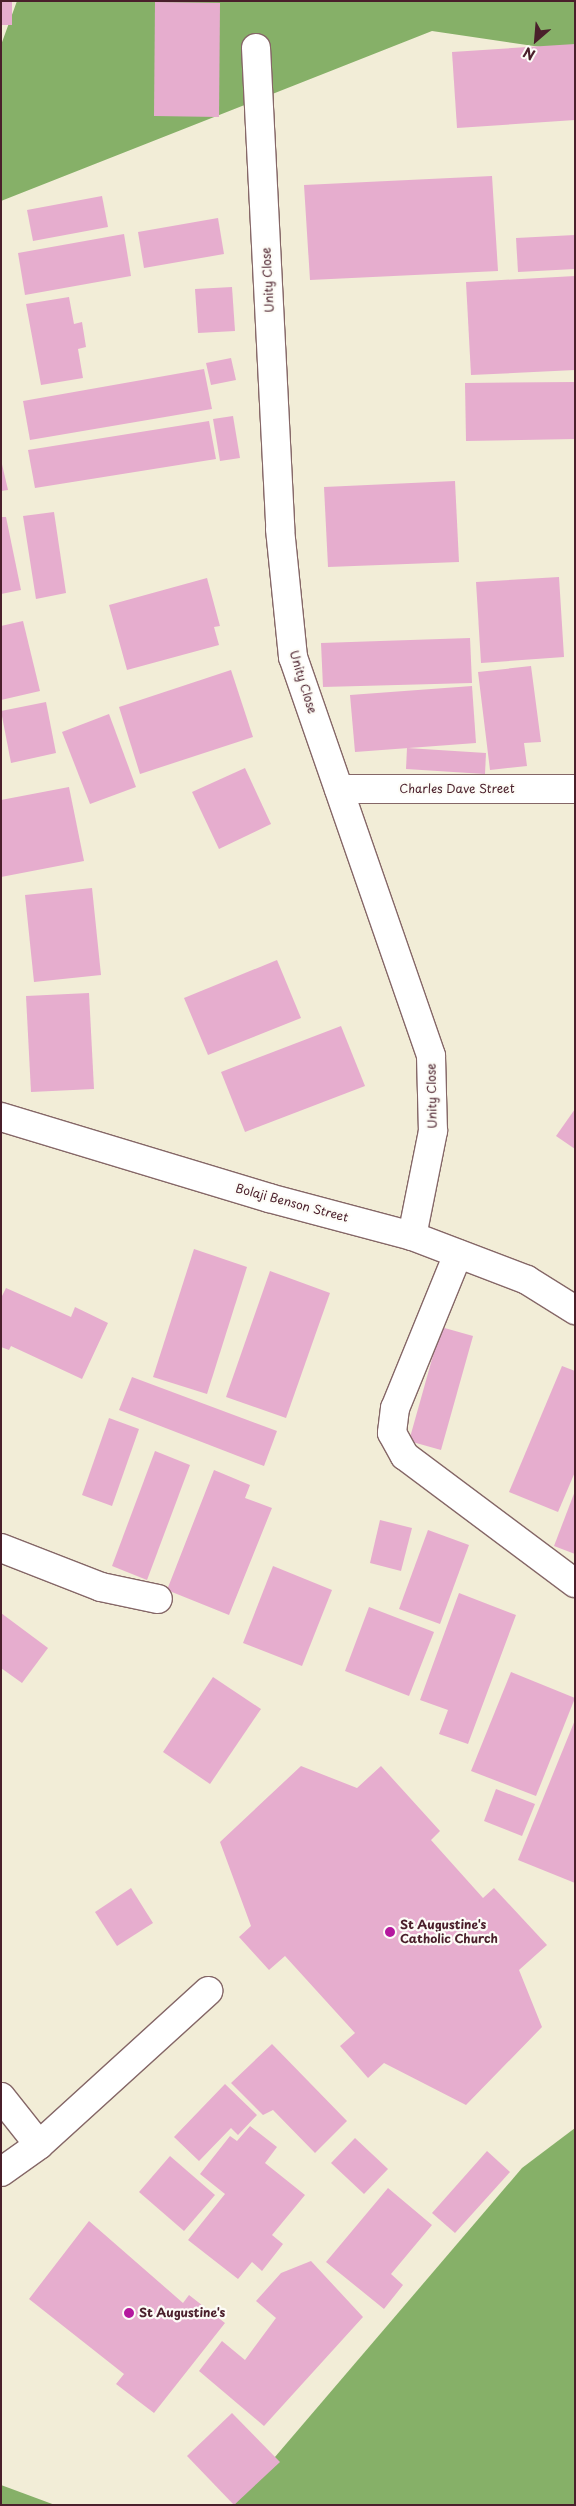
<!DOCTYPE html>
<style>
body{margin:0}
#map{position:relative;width:576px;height:2506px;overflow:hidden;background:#f2edd7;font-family:"Playpen Sans",sans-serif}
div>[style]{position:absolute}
.forest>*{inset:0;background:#86b068}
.building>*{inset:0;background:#e6adce}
.roads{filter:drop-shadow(1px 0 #856767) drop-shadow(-1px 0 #856767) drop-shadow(0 1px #856767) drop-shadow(0 -1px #856767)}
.minor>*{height:28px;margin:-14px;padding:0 14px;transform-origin:14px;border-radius:14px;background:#fff}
.dots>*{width:14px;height:14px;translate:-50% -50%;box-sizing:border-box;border:2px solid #fdfcf7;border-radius:50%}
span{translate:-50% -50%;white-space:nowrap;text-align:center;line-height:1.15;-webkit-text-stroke:4.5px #fdfcf7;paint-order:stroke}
.street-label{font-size:12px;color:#4a1f2b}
.poi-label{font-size:12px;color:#4a1f2b;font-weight:700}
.left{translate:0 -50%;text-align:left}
.frame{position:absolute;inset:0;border:2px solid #4a1f2b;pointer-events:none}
.north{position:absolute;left:511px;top:15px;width:50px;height:50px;-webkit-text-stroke:4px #fdfcf7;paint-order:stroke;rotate:207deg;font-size:14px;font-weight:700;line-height:20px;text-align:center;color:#4a1f2b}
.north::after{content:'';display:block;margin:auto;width:18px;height:22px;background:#4a1f2b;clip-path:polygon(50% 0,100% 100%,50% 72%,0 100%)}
</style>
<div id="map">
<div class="forest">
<div style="clip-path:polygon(17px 1px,575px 1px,575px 52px,432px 31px,1px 201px,1px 45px)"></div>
<div style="clip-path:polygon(575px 2128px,575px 2505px,234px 2505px,522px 2168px)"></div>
<div style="clip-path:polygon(1px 2485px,55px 2505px,1px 2505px)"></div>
</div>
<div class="building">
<div style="clip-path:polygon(1px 1px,12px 1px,12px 25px,1px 25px)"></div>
<div style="clip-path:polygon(155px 2px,220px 3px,219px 117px,154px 116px)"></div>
<div style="clip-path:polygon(575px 44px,575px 120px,457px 128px,452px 52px)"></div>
<div style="clip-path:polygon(492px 176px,498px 271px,310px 280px,304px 185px)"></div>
<div style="clip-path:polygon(102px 196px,108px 227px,33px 241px,27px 210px)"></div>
<div style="clip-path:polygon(218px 218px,224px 254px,144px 268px,138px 232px)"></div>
<div style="clip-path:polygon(124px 234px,131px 276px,25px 295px,18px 253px)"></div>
<div style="clip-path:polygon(575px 235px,575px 269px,518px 272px,516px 238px)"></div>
<div style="clip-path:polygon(575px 276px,575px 370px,471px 375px,466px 282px)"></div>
<div style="clip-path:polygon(232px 287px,235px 331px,198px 333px,195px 289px)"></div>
<div style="clip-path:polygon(69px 297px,74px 324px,82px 322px,86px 347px,78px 349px,83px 378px,41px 385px,26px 304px)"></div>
<div style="clip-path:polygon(231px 358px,236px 380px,211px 385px,206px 363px)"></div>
<div style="clip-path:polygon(204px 369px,212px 409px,30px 440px,23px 401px)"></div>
<div style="clip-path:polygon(575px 382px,575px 439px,466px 441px,465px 383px)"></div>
<div style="clip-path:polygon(233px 416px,240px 458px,220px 461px,213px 419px)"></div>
<div style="clip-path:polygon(209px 421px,216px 459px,35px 488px,28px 450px)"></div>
<div style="clip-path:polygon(1px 460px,8px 490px,1px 491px)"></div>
<div style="clip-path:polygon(455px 481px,459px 562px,328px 567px,324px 487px)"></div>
<div style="clip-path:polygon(54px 512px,66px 593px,36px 599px,23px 516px)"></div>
<div style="clip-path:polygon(1px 517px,6px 517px,21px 590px,1px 594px)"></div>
<div style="clip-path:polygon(559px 577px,564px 657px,481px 663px,476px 582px)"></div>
<div style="clip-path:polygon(207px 578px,220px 626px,214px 627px,219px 645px,127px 670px,109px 605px)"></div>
<div style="clip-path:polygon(23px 621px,40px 691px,1px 700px,1px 626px)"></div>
<div style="clip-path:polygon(470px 638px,472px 683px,323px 687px,321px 643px)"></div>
<div style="clip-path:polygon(531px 666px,541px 742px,524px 743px,527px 766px,490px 770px,478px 672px)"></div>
<div style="clip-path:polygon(231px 670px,253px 737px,140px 774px,119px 707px)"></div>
<div style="clip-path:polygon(472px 686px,476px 743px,355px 752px,350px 695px)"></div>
<div style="clip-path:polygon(46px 702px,56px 753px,11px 763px,1px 711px)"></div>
<div style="clip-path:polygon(109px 714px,136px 787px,90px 804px,62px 732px)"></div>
<div style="clip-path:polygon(407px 748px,486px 753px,485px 774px,406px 769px)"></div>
<div style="clip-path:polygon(245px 768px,271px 824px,219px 849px,192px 792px)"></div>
<div style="clip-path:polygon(69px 787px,84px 861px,1px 877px,1px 800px)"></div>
<div style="clip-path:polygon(92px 888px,101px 975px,34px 982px,25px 895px)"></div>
<div style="clip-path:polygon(277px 960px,301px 1018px,208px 1055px,184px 998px)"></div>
<div style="clip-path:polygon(89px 993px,94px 1089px,31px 1092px,26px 996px)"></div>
<div style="clip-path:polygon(341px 1026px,365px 1086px,245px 1132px,221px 1072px)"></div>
<div style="clip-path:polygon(575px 1109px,575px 1149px,556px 1136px)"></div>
<div style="clip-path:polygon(194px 1249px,247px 1267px,207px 1394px,153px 1377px)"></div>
<div style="clip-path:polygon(270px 1271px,330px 1293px,286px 1418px,226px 1397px)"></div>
<div style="clip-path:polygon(6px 1288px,71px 1317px,75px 1307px,108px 1323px,82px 1379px,11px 1346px,9px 1350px,1px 1347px,1px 1298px)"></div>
<div style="clip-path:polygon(441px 1327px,473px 1336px,441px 1450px,409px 1441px)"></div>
<div style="clip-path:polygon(562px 1366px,575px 1371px,575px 1472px,558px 1512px,509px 1492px)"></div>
<div style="clip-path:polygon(132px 1377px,277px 1431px,264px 1466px,119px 1410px)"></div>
<div style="clip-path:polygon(109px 1418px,139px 1429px,112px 1506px,82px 1495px)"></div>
<div style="clip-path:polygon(155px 1451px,190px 1465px,147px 1580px,112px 1566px)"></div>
<div style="clip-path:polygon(214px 1470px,250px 1485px,245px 1498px,272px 1508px,229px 1615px,167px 1590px)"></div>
<div style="clip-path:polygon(575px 1491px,575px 1554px,554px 1546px)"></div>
<div style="clip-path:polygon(380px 1520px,412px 1528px,401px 1571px,370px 1563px)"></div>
<div style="clip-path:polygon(428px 1530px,469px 1545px,440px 1624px,399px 1609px)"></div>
<div style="clip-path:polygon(273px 1566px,332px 1590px,302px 1666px,243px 1643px)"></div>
<div style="clip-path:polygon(459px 1593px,516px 1615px,468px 1744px,439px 1734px,448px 1710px,420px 1700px)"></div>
<div style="clip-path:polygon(369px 1607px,434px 1632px,409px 1696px,345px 1671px)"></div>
<div style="clip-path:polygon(1px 1613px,48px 1648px,22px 1683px,1px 1668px)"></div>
<div style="clip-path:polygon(511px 1672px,575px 1698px,536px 1796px,471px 1771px)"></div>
<div style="clip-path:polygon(213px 1677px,261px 1709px,210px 1784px,163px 1752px)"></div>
<div style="clip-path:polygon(575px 1720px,575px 1883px,518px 1860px)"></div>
<div style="clip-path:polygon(301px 1766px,357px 1788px,381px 1766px,440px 1831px,431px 1840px,483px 1898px,494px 1888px,547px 1945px,519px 1970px,542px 2027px,466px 2105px,384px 2063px,368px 2078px,340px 2046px,355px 2033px,285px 1956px,269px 1970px,239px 1937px,251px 1926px,220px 1842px)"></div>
<div style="clip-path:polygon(496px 1789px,535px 1804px,522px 1836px,484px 1821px)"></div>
<div style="clip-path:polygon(131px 1888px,153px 1923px,117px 1946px,95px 1912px)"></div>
<div style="clip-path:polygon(272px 2044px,347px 2121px,315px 2153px,273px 2110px,263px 2115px,231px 2083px)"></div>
<div style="clip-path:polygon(225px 2084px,257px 2115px,238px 2135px,231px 2128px,199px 2161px,174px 2137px)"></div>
<div style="clip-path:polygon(250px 2126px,277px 2147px,265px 2163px,305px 2195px,272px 2235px,283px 2244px,262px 2271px,252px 2262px,238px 2279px,188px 2240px,225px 2194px,200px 2174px,230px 2136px,237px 2141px)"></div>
<div style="clip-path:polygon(355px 2138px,388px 2169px,364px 2194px,331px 2163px)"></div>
<div style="clip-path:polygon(487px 2151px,510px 2172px,455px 2233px,432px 2213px)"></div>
<div style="clip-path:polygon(170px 2156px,215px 2195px,184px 2231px,139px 2192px)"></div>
<div style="clip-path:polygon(388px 2188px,432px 2225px,391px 2274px,403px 2285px,384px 2309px,326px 2262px)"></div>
<div style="clip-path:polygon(89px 2221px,183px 2303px,189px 2295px,225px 2323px,154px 2413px,116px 2384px,124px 2374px,29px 2299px)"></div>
<div style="clip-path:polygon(311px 2261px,363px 2317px,264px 2426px,199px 2371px,222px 2341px,245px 2360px,276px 2318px,256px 2301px,281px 2273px)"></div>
<div style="clip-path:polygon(232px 2413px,280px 2462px,234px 2505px,187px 2456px)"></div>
</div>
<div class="roads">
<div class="minor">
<div style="left:256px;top:48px;width:482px;rotate:87.1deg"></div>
<div style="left:280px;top:529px;width:129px;rotate:84.2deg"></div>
<div style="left:293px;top:657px;width:422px;rotate:70.9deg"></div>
<div style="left:431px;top:1056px;width:75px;rotate:88.5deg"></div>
<div style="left:433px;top:1131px;width:107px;rotate:101.3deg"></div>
<div style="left:339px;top:789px;width:236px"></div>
<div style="left:1px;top:1117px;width:280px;rotate:16.8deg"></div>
<div style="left:269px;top:1198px;width:148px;rotate:14.9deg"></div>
<div style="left:412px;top:1236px;width:123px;rotate:20.9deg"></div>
<div style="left:527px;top:1280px;width:57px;rotate:32deg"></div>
<div style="left:458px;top:1254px;width:166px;rotate:112.2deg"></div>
<div style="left:395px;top:1408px;width:25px;rotate:97deg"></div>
<div style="left:392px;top:1433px;width:26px;rotate:61deg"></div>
<div style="left:405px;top:1456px;width:212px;rotate:36.8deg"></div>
<div style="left:1px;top:1548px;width:107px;rotate:21.3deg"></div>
<div style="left:101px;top:1587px;width:58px;rotate:11.9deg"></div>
<div style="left:1px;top:2097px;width:61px;rotate:51.6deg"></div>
<div style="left:1px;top:2172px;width:47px;rotate:-35.4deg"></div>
<div style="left:39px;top:2145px;width:229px;rotate:-42.3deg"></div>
</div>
</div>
<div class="dots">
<div style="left:390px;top:1932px;background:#b5179e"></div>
<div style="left:129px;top:2313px;background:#b5179e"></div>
</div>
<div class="street-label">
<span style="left:268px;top:280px;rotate:-93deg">Unity Close</span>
<span style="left:303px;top:682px;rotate:73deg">Unity Close</span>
<span style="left:457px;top:789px">Charles Dave Street</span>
<span style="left:432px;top:1096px;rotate:-91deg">Unity Close</span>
<span style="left:292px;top:1203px;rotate:15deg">Bolaji Benson Street</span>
</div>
<div class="poi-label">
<span class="left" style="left:400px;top:1932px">St Augustine's<br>Catholic Church</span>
<span class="left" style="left:139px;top:2313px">St Augustine's</span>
</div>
<div class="frame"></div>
<div class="north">N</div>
</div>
